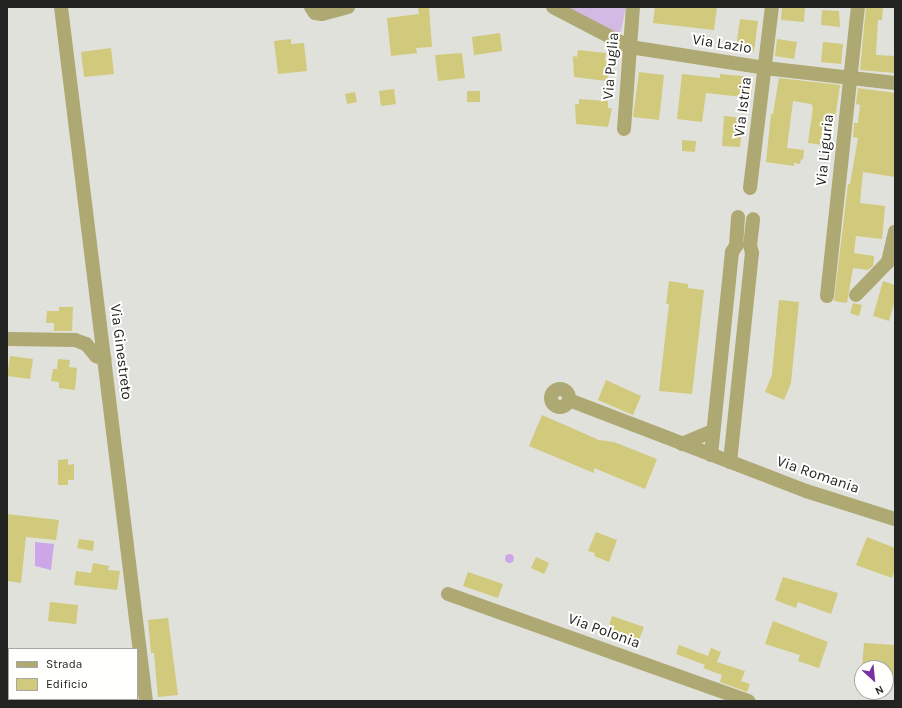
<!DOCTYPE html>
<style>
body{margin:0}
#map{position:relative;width:902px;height:708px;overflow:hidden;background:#e1e1db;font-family:Karla,sans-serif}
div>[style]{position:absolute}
.green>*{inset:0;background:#d2bae4}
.water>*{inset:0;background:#cda6e8}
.round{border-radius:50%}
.building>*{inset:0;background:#d1c97b}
.minor>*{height:14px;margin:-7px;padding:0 7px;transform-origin:7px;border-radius:7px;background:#aea873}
.minor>.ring{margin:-7px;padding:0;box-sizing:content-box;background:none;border:14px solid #aea873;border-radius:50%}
span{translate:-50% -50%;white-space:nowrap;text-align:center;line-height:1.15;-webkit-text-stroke:4px #fffffe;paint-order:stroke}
.street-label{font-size:15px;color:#232321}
.frame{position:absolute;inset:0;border:8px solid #232321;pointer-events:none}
.legend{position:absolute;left:8px;top:648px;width:130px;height:52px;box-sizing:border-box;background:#fffffe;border:1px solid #a7a7a6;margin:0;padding:5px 7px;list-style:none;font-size:12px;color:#232321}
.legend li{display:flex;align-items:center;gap:8px;height:20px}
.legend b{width:20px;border:1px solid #a7a7a6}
.north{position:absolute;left:854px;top:660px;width:40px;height:40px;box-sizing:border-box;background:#fffffe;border:1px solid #a7a7a6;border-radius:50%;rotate:153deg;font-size:11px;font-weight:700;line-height:16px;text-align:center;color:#232321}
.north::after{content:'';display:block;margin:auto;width:14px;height:18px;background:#7930a2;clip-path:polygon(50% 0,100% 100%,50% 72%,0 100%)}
</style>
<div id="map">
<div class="green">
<div style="clip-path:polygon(564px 7px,626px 7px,621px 31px,616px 34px)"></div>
</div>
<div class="water">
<div style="clip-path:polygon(35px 542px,54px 544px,51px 570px,35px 566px)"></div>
<div class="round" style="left:504.5px;top:553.5px;width:9px;height:9px"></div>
</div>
<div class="building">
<div style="clip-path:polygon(429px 7px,432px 47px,416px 48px,417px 53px,391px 56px,387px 18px,419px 14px,418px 8px)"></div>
<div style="clip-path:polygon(655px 7px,717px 7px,714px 30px,653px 23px)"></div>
<div style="clip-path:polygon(782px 7px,805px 7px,804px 22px,781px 20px)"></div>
<div style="clip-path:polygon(866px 7px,883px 7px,882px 20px,878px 20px,876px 55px,895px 56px,895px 73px,860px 70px)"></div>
<div style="clip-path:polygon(822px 10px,839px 11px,840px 27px,821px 25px)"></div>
<div style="clip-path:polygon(740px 19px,758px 21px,754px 51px,736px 48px)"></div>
<div style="clip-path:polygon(500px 33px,502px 51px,474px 55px,472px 37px)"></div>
<div style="clip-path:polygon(291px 39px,291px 44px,304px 43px,307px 71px,278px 74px,274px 41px)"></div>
<div style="clip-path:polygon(777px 39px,797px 42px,794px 59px,775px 56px)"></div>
<div style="clip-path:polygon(823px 42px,843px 44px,841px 64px,821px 62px)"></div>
<div style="clip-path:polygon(111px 48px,114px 74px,84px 77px,81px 52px)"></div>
<div style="clip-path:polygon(578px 50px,606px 53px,605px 60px,611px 61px,607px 81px,574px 77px,573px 56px,577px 57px)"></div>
<div style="clip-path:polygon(462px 53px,465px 78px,438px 81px,435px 55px)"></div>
<div style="clip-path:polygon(639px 72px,664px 75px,659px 120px,633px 117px)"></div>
<div style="clip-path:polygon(682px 74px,720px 78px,720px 74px,753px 77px,751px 98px,706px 93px,702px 122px,677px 119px)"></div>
<div style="clip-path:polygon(779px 78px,840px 85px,831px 146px,808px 143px,813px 107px,811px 104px,793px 101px,787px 148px,804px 150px,803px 160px,801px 159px,800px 164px,794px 163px,794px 166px,766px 162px,771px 114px,773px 114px)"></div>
<div style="clip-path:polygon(858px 88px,895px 93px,895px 177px,863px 172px,860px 203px,885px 206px,882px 239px,856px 236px,854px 253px,874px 256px,873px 266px,868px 270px,853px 268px,847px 303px,834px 301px,848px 184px,850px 184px,858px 138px,853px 137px,854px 123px,858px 123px,860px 105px,856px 104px)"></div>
<div style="clip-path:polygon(394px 89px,396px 104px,381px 106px,379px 91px)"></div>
<div style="clip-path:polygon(467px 91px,480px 91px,480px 102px,467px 102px)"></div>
<div style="clip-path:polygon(355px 92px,357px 102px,347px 104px,345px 94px)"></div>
<div style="clip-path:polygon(579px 99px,608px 101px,608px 108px,612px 108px,608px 127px,576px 124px,575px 104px,579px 104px)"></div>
<div style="clip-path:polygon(724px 116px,743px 118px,740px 147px,722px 146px)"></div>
<div style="clip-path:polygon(682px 140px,696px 141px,695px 152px,682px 151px)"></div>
<div style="clip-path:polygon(669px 281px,688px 284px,688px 288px,704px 290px,692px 394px,659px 391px,669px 304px,666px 304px)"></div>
<div style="clip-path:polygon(883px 281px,895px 285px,895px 300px,889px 321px,873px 316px)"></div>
<div style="clip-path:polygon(779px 300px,799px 302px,791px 383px,784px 400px,765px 392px,772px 375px)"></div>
<div style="clip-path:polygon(853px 303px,862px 305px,859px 316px,850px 313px)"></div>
<div style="clip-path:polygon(59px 307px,73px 307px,72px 331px,54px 331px,54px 323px,46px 323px,47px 311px,59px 311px)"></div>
<div style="clip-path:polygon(10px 356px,33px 359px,30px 379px,7px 376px)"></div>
<div style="clip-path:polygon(58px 359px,70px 360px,69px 367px,77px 368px,75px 390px,59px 388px,59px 382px,51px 381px,53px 369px,57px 369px)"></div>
<div style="clip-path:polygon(606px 380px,641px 396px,633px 415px,598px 400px)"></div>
<div style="clip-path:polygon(542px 415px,599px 440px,614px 442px,657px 459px,645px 489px,594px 468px,594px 473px,529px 446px)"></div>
<div style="clip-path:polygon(68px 459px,68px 465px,74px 464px,74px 480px,68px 480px,68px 485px,58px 485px,58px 460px)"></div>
<div style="clip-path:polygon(7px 514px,59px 520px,56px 540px,26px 537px,21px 583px,7px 581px)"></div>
<div style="clip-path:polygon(596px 532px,617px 540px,609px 562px,594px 556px,595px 553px,588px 551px)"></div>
<div style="clip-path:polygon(867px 537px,895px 548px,895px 570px,892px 578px,856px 565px)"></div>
<div style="clip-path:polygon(79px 539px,94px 541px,93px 551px,77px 548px)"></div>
<div style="clip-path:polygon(536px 557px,549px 563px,544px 574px,531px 568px)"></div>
<div style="clip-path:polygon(93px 563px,109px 566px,108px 570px,120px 571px,117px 590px,74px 585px,76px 571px,91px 573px)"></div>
<div style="clip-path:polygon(468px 572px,503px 584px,498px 598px,463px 586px)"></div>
<div style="clip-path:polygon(783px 577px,838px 593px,831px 614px,798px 602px,796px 608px,775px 600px)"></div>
<div style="clip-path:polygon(50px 602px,78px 605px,76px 624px,48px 621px)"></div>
<div style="clip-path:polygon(612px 616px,644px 627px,639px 640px,608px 629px)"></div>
<div style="clip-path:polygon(168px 618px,178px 695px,158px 697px,154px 653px,151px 653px,148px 620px)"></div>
<div style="clip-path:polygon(773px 621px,828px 642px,819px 668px,798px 661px,800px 655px,765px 644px)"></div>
<div style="clip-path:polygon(864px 643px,895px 645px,895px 679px,886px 679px,886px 668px,862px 668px)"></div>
<div style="clip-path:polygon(679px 645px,708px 656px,711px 648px,721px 652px,717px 662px,745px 671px,741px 681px,750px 684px,747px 692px,720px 682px,722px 675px,703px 668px,705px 665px,676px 654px)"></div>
</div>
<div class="minor">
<div style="left:61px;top:7px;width:699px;rotate:83.02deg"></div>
<div style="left:311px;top:7px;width:7px;rotate:56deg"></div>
<div style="left:315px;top:13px;width:7px;rotate:8deg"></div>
<div style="left:322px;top:14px;width:27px;rotate:-15deg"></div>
<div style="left:553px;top:7px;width:87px;rotate:27.5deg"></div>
<div style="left:630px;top:47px;width:137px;rotate:8.8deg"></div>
<div style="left:765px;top:68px;width:131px;rotate:6.6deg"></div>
<div style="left:624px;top:129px;width:122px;rotate:-85.8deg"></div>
<div style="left:750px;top:188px;width:182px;rotate:-83.1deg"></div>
<div style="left:856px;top:295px;width:46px;rotate:-45.9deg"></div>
<div style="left:888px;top:262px;width:31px;rotate:-77deg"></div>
<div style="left:827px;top:296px;width:291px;rotate:-83.9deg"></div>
<div style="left:7px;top:339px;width:68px;rotate:0.8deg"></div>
<div style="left:75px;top:340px;width:12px;rotate:20deg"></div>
<div style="left:86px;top:344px;width:16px;rotate:50deg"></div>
<div style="left:96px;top:356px;width:9px;rotate:18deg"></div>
<div class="ring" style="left:551px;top:389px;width:4px;height:4px"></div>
<div style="left:569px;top:400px;width:254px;rotate:21deg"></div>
<div style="left:806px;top:491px;width:93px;rotate:17.5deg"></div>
<div style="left:682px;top:444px;width:34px;rotate:-23deg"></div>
<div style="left:711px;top:455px;width:204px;rotate:-84.1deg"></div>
<div style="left:732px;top:252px;width:7px;rotate:-56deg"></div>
<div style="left:736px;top:246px;width:29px;rotate:-86deg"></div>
<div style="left:730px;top:462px;width:210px;rotate:-84deg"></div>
<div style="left:752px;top:253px;width:8px;rotate:-104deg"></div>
<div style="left:750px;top:245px;width:26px;rotate:-83deg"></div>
<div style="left:448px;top:594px;width:319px;rotate:19.6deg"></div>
</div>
<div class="street-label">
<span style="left:722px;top:44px;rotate:9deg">Via Lazio</span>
<span style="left:611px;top:66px;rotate:-85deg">Via Puglia</span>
<span style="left:743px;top:107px;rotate:-83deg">Via Istria</span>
<span style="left:825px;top:150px;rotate:-84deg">Via Liguria</span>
<span style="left:121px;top:352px;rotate:83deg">Via Ginestreto</span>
<span style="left:818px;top:475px;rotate:19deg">Via Romania</span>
<span style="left:604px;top:631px;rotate:20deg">Via Polonia</span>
</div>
<div class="frame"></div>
<ul class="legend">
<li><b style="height:5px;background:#aea873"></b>Strada</li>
<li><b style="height:11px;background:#d1c97b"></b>Edificio</li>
</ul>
<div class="north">N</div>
</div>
